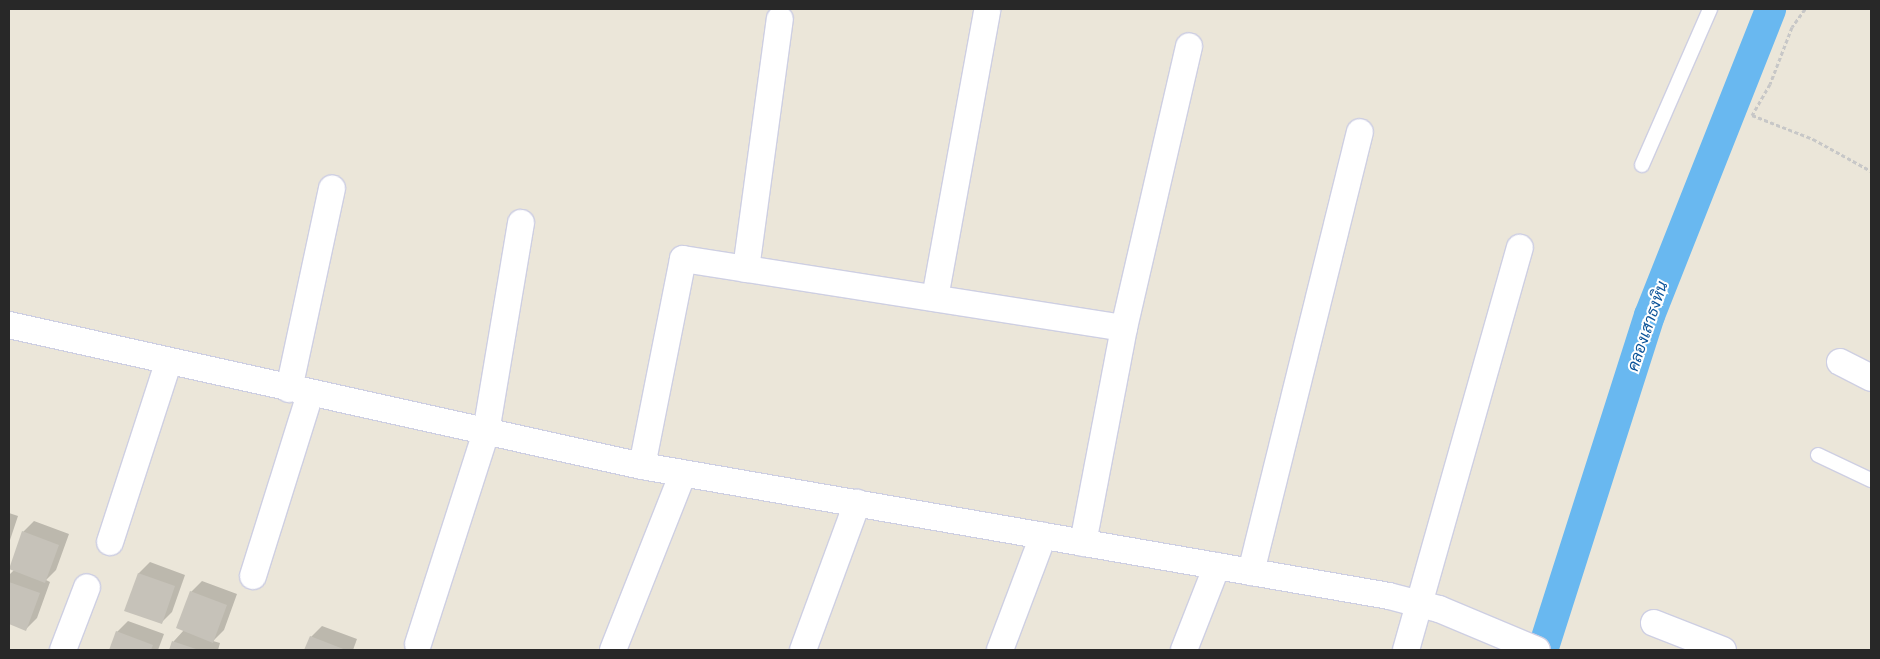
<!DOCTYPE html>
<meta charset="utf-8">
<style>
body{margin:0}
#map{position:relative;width:1880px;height:659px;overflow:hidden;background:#ebe6d9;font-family:"PT Sans",Sarabun,sans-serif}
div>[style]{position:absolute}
.shadow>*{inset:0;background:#0003}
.canal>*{height:31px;margin:-15.5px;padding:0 15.5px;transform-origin:15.5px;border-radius:15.5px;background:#69b8f0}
.building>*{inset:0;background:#c6c2b9}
.path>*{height:3px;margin-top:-1.5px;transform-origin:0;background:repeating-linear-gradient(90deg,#c7c7c7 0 4px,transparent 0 6.5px)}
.roads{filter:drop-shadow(1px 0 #cecfe2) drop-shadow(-1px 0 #cecfe2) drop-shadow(0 1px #cecfe2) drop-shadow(0 -1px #cecfe2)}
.service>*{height:14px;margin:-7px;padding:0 7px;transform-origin:7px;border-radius:7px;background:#fff}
.minor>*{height:26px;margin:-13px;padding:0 13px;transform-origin:13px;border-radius:13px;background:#fff}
span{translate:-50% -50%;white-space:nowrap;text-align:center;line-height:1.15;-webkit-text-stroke:4px #fff;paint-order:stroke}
.water-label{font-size:16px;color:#0b5399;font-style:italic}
.frame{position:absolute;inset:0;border:10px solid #282828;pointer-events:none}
</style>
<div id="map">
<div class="shadow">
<div style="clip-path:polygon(9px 513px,18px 516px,9px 543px)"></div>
<div style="clip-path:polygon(34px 521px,69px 534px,56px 570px,46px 580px,50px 582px,37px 618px,26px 629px,9px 623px,9px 575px,14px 570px,23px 532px)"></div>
<div style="clip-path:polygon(150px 562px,185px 575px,172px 612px,161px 623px,126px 610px,139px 573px)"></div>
<div style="clip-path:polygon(202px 581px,237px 594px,224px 630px,213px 641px,220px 643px,218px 650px,170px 650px,174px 641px,184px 630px,191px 592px)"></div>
<div style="clip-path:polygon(128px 621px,164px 634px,158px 650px,111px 650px,117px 632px)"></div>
<div style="clip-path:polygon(322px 626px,357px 639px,353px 650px,306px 650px,311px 637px)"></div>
</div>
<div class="canal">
<div style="left:1542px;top:650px;width:352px;rotate:-72.3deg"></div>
<div style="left:1649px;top:315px;width:329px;rotate:-68.4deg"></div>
</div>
<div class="building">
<div style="clip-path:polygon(22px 531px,59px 545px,45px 583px,9px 569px)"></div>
<div style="clip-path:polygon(138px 573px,175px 586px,162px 624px,124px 611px)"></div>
<div style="clip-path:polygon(9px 582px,40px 593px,26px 631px,9px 624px)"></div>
<div style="clip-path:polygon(190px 591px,227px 605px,213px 643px,176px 628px)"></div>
<div style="clip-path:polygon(116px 631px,153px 645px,151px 650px,109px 650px)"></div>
<div style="clip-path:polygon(310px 636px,346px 650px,304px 650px)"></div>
<div style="clip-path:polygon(172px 641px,199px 650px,169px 650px)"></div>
</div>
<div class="path">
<div style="left:1805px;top:9px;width:22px;rotate:126deg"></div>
<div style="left:1792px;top:27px;width:61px;rotate:111.1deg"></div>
<div style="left:1770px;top:84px;width:36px;rotate:120deg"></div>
<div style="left:1752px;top:115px;width:66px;rotate:21.5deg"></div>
<div style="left:1813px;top:139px;width:66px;rotate:28.9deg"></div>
</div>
<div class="roads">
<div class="service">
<div style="left:1642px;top:165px;width:170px;rotate:-66.4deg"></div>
<div style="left:1818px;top:455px;width:59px;rotate:25.3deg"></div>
</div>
<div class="minor">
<div style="left:746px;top:269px;width:252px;rotate:-82.3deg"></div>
<div style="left:935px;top:298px;width:292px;rotate:-79.7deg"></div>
<div style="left:9px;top:325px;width:649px;rotate:12.56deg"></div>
<div style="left:642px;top:466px;width:758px;rotate:9.87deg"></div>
<div style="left:1389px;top:596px;width:52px;rotate:14.6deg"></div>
<div style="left:1439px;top:609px;width:106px;rotate:22.7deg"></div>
<div style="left:1840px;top:362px;width:35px;rotate:27deg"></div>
<div style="left:289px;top:389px;width:205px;rotate:-77.9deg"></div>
<div style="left:642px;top:466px;width:211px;rotate:-78.8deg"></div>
<div style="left:683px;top:259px;width:446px;rotate:8.9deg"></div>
<div style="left:110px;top:542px;width:188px;rotate:-72deg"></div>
<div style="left:1083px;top:543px;width:219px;rotate:-79.2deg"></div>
<div style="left:1124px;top:328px;width:289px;rotate:-77deg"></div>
<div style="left:1251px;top:572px;width:453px;rotate:-76.1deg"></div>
<div style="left:253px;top:576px;width:191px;rotate:-72.6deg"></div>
<div style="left:1654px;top:623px;width:74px;rotate:21.4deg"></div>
<div style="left:418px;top:644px;width:223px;rotate:-72.2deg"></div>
<div style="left:486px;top:432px;width:212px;rotate:-80.5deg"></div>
<div style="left:63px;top:650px;width:67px;rotate:-69.1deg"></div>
<div style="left:613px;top:650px;width:190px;rotate:-68.4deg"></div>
<div style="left:803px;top:650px;width:157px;rotate:-69.8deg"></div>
<div style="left:1000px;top:650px;width:122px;rotate:-69.3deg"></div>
<div style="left:1184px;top:650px;width:90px;rotate:-68.6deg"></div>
<div style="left:1406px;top:650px;width:418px;rotate:-74.2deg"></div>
</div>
</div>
<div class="water-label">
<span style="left:1647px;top:326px;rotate:-71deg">คลองเสาธงหิน</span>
</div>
<div class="frame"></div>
</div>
